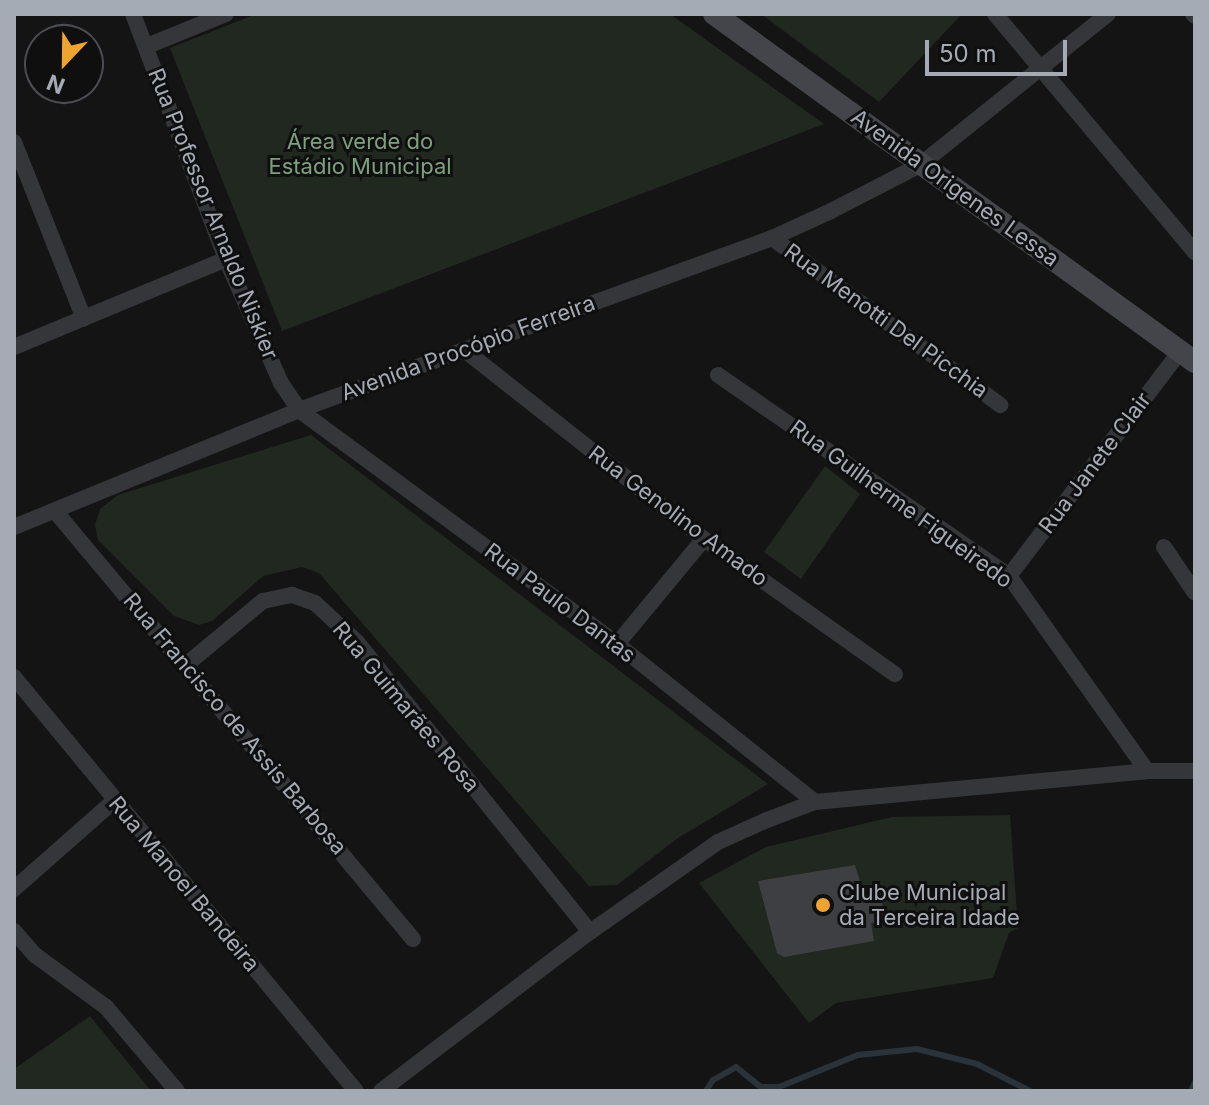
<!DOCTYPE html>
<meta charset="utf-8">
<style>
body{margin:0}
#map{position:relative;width:1209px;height:1105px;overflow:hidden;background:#141415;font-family:Inter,sans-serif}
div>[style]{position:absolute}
.green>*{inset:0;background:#202820}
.stream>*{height:6px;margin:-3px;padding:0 3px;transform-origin:3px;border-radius:3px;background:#2a3339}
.building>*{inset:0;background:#3e3f42}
.street>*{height:16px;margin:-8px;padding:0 8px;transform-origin:8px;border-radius:8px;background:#35363a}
.secondary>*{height:22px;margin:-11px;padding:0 11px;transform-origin:11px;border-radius:11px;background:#43454a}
.dots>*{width:22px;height:22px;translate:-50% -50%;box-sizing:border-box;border:4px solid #0f0f10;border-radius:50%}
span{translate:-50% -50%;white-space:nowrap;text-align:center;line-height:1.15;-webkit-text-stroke:6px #0f0f10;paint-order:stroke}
.park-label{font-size:22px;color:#7da07d}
.street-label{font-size:22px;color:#a5abb5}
.poi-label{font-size:22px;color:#a5abb5}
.left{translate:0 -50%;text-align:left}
.frame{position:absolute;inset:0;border:16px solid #a5abb5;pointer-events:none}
.north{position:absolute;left:24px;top:24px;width:80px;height:80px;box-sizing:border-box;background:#0f0f10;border:2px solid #4b4d52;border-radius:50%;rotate:202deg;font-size:22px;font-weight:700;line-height:32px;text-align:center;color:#a5abb5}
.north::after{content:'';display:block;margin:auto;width:28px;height:36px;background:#efa432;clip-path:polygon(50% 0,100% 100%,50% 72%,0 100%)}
.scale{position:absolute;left:925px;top:40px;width:142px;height:36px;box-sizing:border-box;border:4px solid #a5abb5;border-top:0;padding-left:10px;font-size:24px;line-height:28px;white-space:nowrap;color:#a5abb5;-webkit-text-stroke:6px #0f0f10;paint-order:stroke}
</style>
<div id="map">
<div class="green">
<div style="clip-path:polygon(256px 14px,670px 14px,824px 124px,282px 331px,170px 48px)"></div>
<div style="clip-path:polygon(761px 14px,962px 14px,879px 102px)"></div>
<div style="clip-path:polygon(311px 435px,768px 784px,678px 838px,617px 885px,589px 886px,319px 573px,302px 567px,263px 576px,212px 621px,199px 625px,174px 616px,98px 540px,95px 525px,100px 509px,118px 495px)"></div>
<div style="clip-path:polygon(825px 466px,860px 494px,801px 579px,764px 552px)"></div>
<div style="clip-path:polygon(1010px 815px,1018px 928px,1009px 933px,993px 978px,836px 1003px,809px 1023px,699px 883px,766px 847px,892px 817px)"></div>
<div style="clip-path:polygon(90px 1016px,151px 1091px,14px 1091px,14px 1069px)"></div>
</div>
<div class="stream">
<div style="left:706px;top:1091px;width:13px;rotate:-58deg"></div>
<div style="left:713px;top:1080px;width:26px;rotate:-29deg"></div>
<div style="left:736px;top:1067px;width:32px;rotate:39deg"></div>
<div style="left:761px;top:1087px;width:18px"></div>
<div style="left:779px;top:1087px;width:85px;rotate:-22.1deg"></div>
<div style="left:858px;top:1055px;width:59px;rotate:-5.8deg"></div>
<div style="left:917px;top:1049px;width:62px;rotate:14deg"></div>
<div style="left:977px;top:1064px;width:59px;rotate:27deg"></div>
<div style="left:1191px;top:1091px;width:10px;rotate:-66deg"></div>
</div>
<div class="building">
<div style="clip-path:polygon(855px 865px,862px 888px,879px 885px,885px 921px,871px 923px,874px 941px,784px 957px,777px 953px,758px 881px)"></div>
</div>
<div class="street">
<div style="left:133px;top:14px;width:262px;rotate:69.2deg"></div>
<div style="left:226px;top:259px;width:136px;rotate:66.1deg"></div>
<div style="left:281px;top:383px;width:32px;rotate:56deg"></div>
<div style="left:299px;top:410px;width:395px;rotate:36.3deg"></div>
<div style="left:617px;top:644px;width:253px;rotate:38.6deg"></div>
<div style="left:995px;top:14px;width:311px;rotate:50deg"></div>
<div style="left:1193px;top:14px;width:3px;rotate:45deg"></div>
<div style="left:147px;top:46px;width:85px;rotate:-22.1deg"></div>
<div style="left:14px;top:142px;width:190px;rotate:68.4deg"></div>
<div style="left:772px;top:238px;width:283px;rotate:36.2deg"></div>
<div style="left:14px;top:347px;width:230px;rotate:-22.5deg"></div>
<div style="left:467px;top:352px;width:302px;rotate:38.3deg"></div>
<div style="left:704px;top:539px;width:234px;rotate:35.3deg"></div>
<div style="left:718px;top:375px;width:354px;rotate:34.6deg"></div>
<div style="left:1009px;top:576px;width:239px;rotate:54.7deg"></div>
<div style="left:55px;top:511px;width:558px;rotate:50.09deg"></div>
<div style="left:14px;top:527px;width:308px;rotate:-22.3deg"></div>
<div style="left:299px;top:410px;width:503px;rotate:-19.98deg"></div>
<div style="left:772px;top:238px;width:65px;rotate:-24.6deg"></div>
<div style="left:831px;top:211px;width:100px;rotate:-27.3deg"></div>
<div style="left:920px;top:165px;width:241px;rotate:-38.8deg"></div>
<div style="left:1164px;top:547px;width:55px;rotate:56deg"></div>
<div style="left:1009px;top:576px;width:284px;rotate:-52.7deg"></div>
<div style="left:617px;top:644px;width:136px;rotate:-50.4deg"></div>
<div style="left:187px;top:664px;width:99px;rotate:-39.7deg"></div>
<div style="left:263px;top:601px;width:30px;rotate:-12deg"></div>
<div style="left:292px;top:595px;width:24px;rotate:19deg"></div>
<div style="left:315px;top:603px;width:57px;rotate:42.9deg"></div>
<div style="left:357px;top:642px;width:372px;rotate:51.2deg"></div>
<div style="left:14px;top:677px;width:537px;rotate:50.44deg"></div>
<div style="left:14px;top:889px;width:135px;rotate:-41.4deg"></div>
<div style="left:14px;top:931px;width:32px;rotate:49deg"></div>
<div style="left:35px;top:955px;width:88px;rotate:36.2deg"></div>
<div style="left:106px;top:1007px;width:110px;rotate:49.8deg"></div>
<div style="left:381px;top:1091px;width:263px;rotate:-37.3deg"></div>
<div style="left:590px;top:932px;width:156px;rotate:-35.1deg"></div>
<div style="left:718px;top:842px;width:54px;rotate:-24.2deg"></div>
<div style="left:767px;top:820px;width:51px;rotate:-20.6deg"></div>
<div style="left:815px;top:802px;width:333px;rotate:-5.3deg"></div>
<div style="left:1147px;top:771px;width:48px"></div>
</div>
<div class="secondary">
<div style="left:714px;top:14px;width:594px;rotate:35.89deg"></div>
</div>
<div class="dots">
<div style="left:823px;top:905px;background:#efa432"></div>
</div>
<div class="park-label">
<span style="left:360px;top:154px">Área verde do<br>Estádio Municipal</span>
</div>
<div class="street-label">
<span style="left:955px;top:188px;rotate:36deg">Avenida Origenes Lessa</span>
<span style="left:213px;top:214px;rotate:68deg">Rua Professor Arnaldo Niskier</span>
<span style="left:886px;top:321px;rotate:36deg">Rua Menotti Del Picchia</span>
<span style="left:468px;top:348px;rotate:-20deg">Avenida Procópio Ferreira</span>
<span style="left:1095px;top:463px;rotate:-53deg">Rua Janete Clair</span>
<span style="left:901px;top:504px;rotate:36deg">Rua Guilherme Figueiredo</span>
<span style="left:678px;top:516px;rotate:37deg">Rua Genolino Amado</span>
<span style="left:560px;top:603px;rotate:37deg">Rua Paulo Dantas</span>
<span style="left:406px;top:707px;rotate:50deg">Rua Guimarães Rosa</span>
<span style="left:235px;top:724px;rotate:50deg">Rua Francisco de Assis Barbosa</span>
<span style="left:184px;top:884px;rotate:50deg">Rua Manoel Bandeira</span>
</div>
<div class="poi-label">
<span class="left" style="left:839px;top:905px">Clube Municipal<br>da Terceira Idade</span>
</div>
<div class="frame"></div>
<div class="north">N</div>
<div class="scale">50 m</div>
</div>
